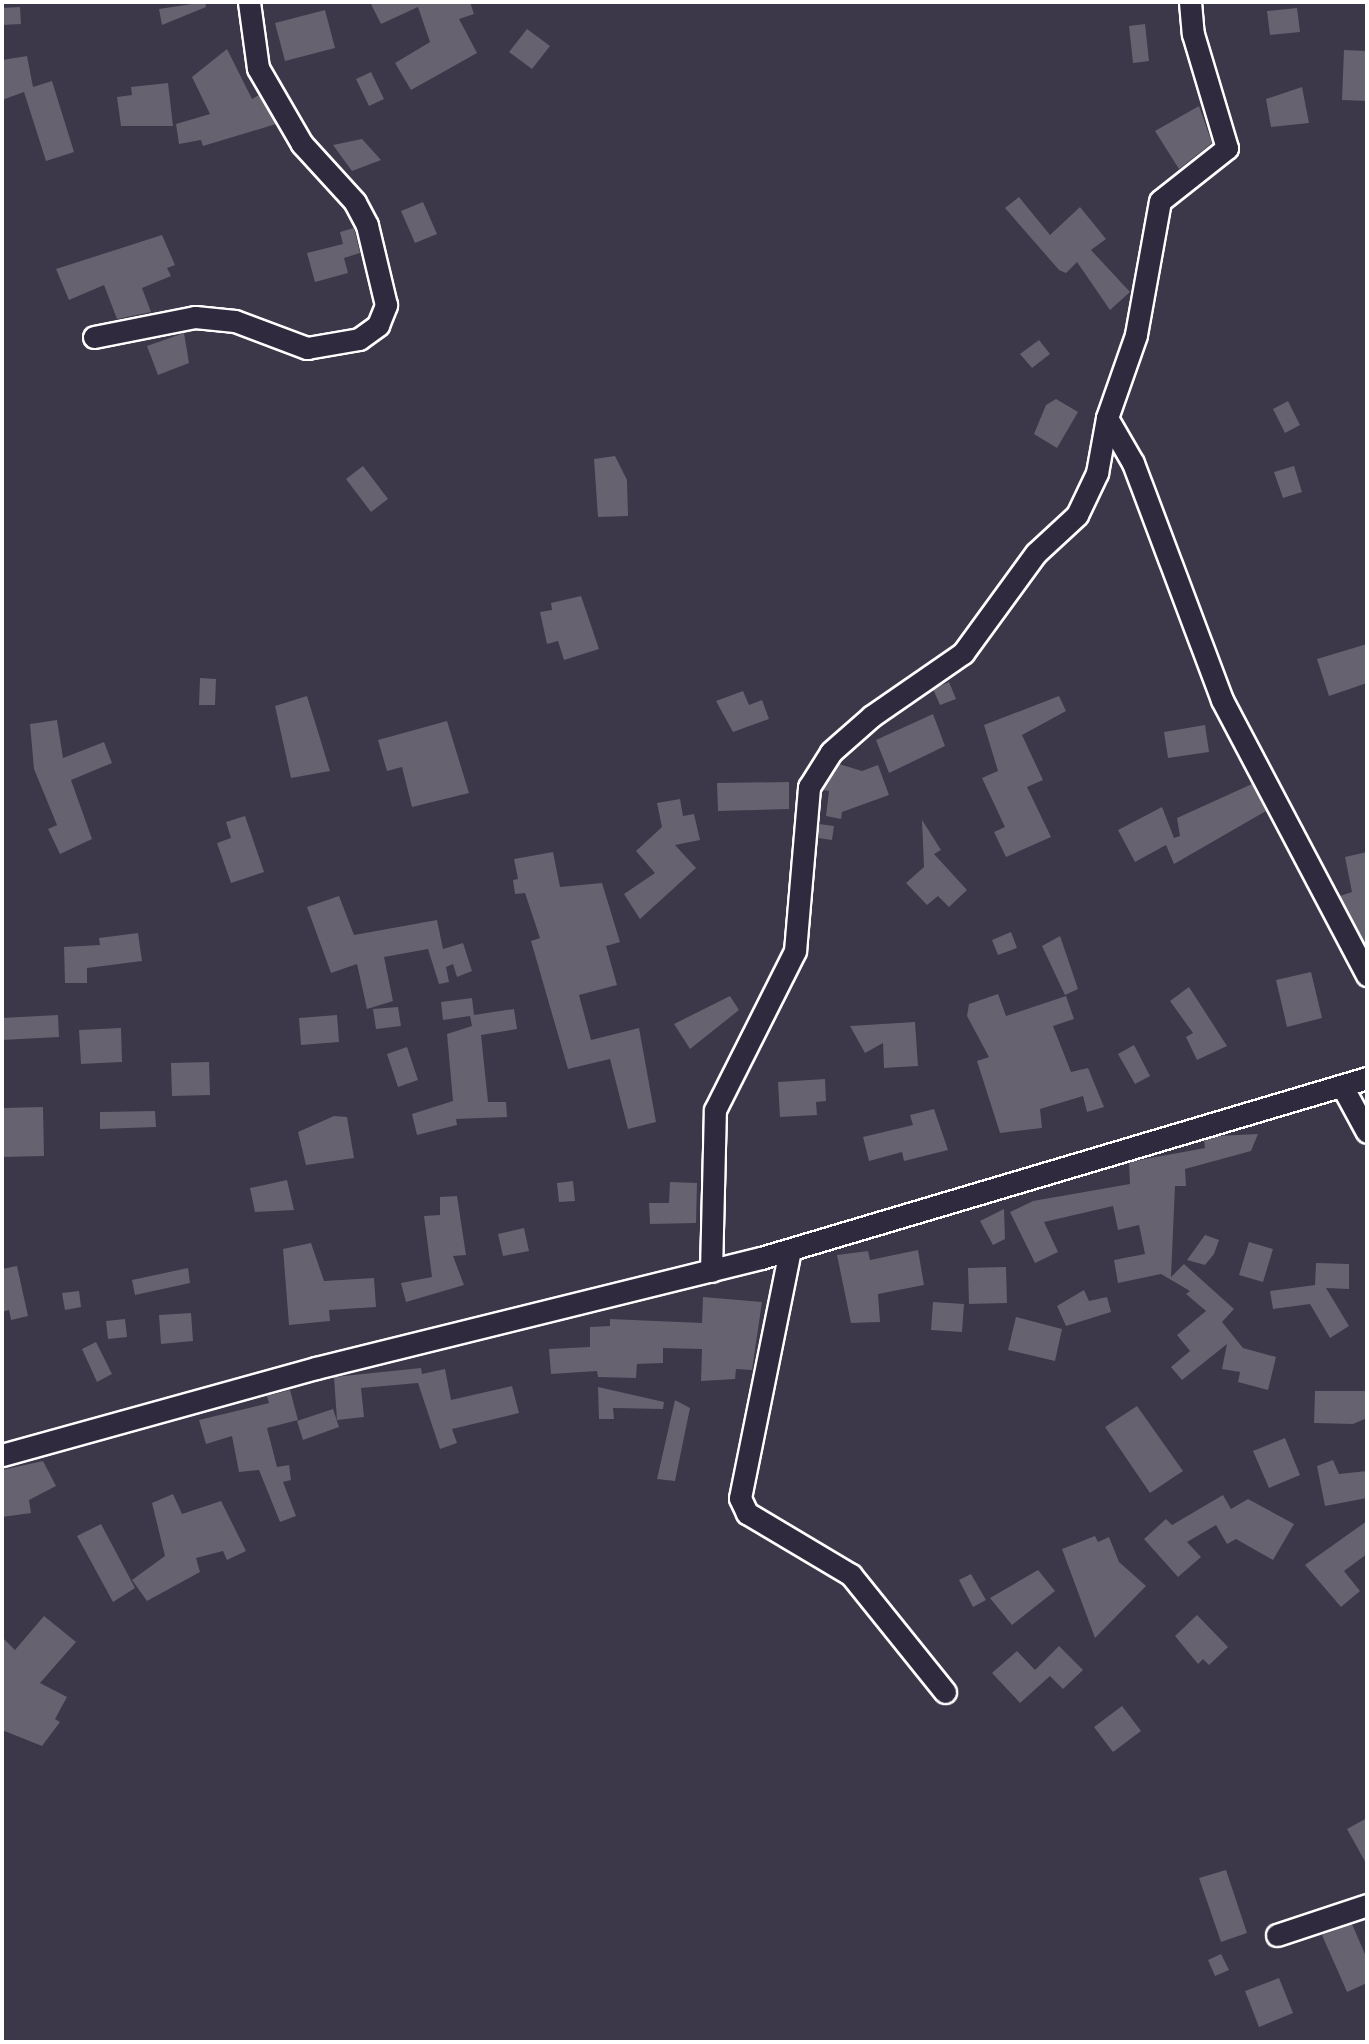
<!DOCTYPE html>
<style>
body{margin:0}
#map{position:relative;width:1369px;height:2044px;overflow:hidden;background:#3c3749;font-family:"Balsamiq Sans",sans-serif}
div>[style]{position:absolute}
.building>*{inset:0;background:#666270}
.roads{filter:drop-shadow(2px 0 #fff) drop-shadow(-2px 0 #fff) drop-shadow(0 2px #fff) drop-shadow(0 -2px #fff)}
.street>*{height:21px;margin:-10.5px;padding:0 10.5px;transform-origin:10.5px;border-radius:10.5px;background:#2f2a3d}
span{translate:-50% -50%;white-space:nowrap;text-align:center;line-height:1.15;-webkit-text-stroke:6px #2f2a3d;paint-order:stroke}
.frame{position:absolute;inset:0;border:4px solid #fff;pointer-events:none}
</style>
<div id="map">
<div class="building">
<div style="clip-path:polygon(205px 2px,206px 7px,162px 25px,159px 9px)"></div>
<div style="clip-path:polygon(370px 2px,470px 2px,474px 14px,459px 19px,477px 53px,411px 90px,395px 63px,430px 42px,418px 7px,381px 24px)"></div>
<div style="clip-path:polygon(20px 7px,21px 24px,2px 25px,2px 8px)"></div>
<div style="clip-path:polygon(1297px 8px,1300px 32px,1270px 35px,1267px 11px)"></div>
<div style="clip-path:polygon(325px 10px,335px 48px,285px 61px,275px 23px)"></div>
<div style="clip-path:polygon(1145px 24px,1149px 61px,1133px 63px,1129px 26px)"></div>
<div style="clip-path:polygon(527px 29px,550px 46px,532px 69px,509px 52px)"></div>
<div style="clip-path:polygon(227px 49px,252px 99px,259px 95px,276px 124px,203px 146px,201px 140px,179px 144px,176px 124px,210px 114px,192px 77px)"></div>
<div style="clip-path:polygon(1344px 50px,1367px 51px,1367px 101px,1342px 100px)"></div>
<div style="clip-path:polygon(27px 56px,33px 87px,52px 81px,74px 152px,46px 161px,24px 92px,2px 100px,2px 60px)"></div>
<div style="clip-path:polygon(371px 72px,384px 99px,369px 106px,356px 79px)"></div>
<div style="clip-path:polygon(168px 83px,173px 126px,121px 126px,117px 97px,132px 95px,131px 87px)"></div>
<div style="clip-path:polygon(1302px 87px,1309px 123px,1271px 127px,1266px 99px)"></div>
<div style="clip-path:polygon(1199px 106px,1212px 143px,1179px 169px,1155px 131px)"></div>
<div style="clip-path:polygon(362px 139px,381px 160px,352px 171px,333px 145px)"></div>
<div style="clip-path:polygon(1019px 197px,1050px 235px,1080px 207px,1106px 239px,1091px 250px,1130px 292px,1110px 310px,1077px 262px,1066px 273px,1059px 270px,1005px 208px)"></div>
<div style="clip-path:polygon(423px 202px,437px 234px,415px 243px,401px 211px)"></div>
<div style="clip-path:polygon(354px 228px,360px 253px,344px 258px,348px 273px,315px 282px,307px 253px,343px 244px,340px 232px)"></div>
<div style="clip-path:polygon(162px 235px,175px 265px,167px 268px,171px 276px,142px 288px,151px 312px,117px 319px,104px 285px,69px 300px,56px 269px)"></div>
<div style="clip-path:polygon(184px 333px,189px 363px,158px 375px,147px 346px)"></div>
<div style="clip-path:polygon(1039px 340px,1050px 354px,1032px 368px,1020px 354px)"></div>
<div style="clip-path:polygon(1056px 399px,1078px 412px,1057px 448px,1034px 434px,1046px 405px)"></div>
<div style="clip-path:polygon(1288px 401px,1300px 425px,1285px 433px,1273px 409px)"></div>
<div style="clip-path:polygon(615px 456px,627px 480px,628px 516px,598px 517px,594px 459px)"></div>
<div style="clip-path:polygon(363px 466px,388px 499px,371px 512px,346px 479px)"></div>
<div style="clip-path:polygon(1294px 466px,1302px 492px,1283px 498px,1274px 472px)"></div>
<div style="clip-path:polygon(581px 596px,599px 649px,564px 660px,558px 641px,547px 644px,540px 612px,552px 610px,551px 603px)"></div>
<div style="clip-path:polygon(1367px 644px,1367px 683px,1329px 696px,1317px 659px)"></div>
<div style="clip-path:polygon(200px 678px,216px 679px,215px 705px,199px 705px)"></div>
<div style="clip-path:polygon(949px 682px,956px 699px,940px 705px,933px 689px)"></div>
<div style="clip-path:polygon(743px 691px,749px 705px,762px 700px,769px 719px,733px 732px,716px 701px)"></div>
<div style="clip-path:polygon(307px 696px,330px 771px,291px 778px,275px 706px)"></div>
<div style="clip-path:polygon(1059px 696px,1066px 711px,1022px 735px,1043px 780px,1027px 787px,1051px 837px,1006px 857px,994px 832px,1005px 827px,982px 778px,998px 771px,984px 725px)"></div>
<div style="clip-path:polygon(933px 714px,945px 746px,889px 773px,876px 740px)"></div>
<div style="clip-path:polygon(57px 720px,63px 758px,104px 742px,112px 763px,71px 780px,92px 839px,60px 854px,48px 829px,57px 825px,34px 769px,30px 724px)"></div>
<div style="clip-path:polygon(447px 721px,469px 793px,412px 807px,402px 767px,387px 771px,378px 740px)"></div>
<div style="clip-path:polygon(1205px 725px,1209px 752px,1168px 758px,1164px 732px)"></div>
<div style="clip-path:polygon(839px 764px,862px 771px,878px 765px,889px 795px,842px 812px,841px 819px,826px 816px,829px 791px,823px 790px)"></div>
<div style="clip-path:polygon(789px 782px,789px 809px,718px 811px,717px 783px)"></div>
<div style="clip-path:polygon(1252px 784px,1266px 811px,1174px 864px,1166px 845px,1135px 862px,1118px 830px,1162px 807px,1174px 838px,1180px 836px,1177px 818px)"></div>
<div style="clip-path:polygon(680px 799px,683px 816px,694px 814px,700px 840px,675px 845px,696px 868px,640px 919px,624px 894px,655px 873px,636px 851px,662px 827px,657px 803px)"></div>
<div style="clip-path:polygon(245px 816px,264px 872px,231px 883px,217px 843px,231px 838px,226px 822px)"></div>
<div style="clip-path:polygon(922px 820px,941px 850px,934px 854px,967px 890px,949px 907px,938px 896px,927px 905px,906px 883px,924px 867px)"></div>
<div style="clip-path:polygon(819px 824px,834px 826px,832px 840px,818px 838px)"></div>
<div style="clip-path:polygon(553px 852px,560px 887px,602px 883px,620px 942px,606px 946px,617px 985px,579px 995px,591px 1040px,639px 1028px,656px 1122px,628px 1129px,610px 1059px,568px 1069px,531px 941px,540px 938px,525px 893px,515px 894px,513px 880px,518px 879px,514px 859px)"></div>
<div style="clip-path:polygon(1367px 852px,1367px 947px,1340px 896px,1352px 892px,1345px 857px)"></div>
<div style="clip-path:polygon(339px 896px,354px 935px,437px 920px,443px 949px,463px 943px,472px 971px,457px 977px,453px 964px,446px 967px,449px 982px,439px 984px,428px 949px,384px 957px,393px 1001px,367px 1009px,357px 964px,331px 973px,307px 907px)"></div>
<div style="clip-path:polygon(1011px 932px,1017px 948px,998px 955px,992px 940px)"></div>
<div style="clip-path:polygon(138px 933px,142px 961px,87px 968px,87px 983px,65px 983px,64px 947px,100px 945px,99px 938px)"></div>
<div style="clip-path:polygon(1060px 936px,1078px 989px,1065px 995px,1042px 946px)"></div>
<div style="clip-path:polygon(1311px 972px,1322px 1018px,1287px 1027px,1276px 980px)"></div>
<div style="clip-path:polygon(1189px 987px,1227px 1046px,1197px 1060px,1186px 1037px,1193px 1033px,1170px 1001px)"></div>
<div style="clip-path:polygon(998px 994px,1006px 1016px,1066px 996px,1074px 1019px,1053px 1026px,1071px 1072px,1088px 1068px,1104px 1107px,1087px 1112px,1083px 1096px,1040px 1109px,1042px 1128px,1000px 1133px,977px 1061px,989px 1057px,967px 1016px,969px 1004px)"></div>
<div style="clip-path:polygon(730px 996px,739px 1010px,690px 1049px,674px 1024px)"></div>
<div style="clip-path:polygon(472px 998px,474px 1015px,514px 1009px,517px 1029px,481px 1035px,488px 1102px,506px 1102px,507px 1117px,456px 1119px,457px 1125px,417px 1135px,412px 1114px,453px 1101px,447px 1034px,472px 1026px,470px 1016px,443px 1020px,441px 1002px)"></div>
<div style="clip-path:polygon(398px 1007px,401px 1026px,376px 1029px,373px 1009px)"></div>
<div style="clip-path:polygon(58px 1015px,59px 1037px,2px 1040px,2px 1018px)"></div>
<div style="clip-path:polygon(337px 1015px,339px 1042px,301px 1045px,299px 1018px)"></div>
<div style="clip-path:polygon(915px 1022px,918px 1066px,884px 1068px,883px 1043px,865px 1053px,850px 1026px)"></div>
<div style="clip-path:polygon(121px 1028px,122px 1062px,81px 1064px,79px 1030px)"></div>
<div style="clip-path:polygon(1134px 1045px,1150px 1076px,1135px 1084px,1118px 1054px)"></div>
<div style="clip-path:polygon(407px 1047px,418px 1080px,398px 1087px,387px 1054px)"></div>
<div style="clip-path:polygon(209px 1062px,210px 1095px,172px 1096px,171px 1063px)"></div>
<div style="clip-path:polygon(825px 1079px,826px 1101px,816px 1102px,817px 1115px,780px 1117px,778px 1082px)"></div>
<div style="clip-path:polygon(43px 1107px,44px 1156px,2px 1157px,2px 1108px)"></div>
<div style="clip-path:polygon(934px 1109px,948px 1150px,904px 1161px,902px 1152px,869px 1161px,863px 1137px,913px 1125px,910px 1115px)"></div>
<div style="clip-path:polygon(155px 1111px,156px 1127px,100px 1129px,100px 1112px)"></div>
<div style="clip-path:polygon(334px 1116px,347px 1117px,354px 1158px,306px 1165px,298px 1132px)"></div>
<div style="clip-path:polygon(1258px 1134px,1251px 1151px,1185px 1169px,1186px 1186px,1175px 1186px,1171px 1277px,1184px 1264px,1234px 1309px,1222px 1322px,1243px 1348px,1276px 1357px,1268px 1390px,1238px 1382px,1240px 1372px,1222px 1369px,1227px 1344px,1182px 1380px,1171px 1367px,1190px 1351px,1177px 1335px,1206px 1311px,1186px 1294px,1190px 1291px,1161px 1274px,1118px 1283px,1114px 1260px,1145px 1254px,1139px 1225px,1118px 1230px,1113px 1206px,1044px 1222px,1058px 1252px,1035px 1263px,1010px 1212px,1033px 1201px,1130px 1184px,1129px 1162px,1205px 1148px,1204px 1140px,1217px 1136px)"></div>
<div style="clip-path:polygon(287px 1180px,294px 1210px,255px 1212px,250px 1188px)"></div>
<div style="clip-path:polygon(573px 1181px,575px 1201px,559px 1202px,557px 1183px)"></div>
<div style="clip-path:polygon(670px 1182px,697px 1183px,696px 1223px,650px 1224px,649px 1203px,669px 1203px)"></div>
<div style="clip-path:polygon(457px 1196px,466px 1255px,453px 1256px,464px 1285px,406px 1302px,401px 1283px,432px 1277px,424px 1216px,440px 1215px,440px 1197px)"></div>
<div style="clip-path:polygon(1004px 1209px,1005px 1239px,993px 1245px,980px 1221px)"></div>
<div style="clip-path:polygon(524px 1228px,529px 1251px,503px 1256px,498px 1234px)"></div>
<div style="clip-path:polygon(1205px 1235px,1219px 1240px,1214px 1254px,1205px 1265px,1187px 1260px)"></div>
<div style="clip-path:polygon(1249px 1242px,1273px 1249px,1263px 1282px,1239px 1275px)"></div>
<div style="clip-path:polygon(311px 1243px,324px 1281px,374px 1278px,376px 1307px,329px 1310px,330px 1321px,289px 1325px,283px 1249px)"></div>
<div style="clip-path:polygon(918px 1250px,924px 1285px,878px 1294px,880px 1322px,851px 1323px,837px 1255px,868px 1251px,870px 1260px)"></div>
<div style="clip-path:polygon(1316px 1263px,1349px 1264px,1349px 1289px,1326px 1288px,1349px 1326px,1330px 1338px,1310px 1304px,1273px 1309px,1270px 1291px,1315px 1285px)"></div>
<div style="clip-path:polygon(17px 1266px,28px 1316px,11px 1320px,9px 1310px,2px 1312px,2px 1269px)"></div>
<div style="clip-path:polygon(1006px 1267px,1007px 1303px,969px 1304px,968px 1268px)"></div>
<div style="clip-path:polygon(188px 1268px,190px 1283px,135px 1295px,132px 1280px)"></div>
<div style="clip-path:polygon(1084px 1290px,1089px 1301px,1107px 1297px,1111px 1312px,1066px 1326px,1057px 1306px)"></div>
<div style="clip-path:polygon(79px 1291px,81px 1307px,65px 1310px,62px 1293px)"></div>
<div style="clip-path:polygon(703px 1297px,762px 1302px,752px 1370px,736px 1369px,735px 1379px,701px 1381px,702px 1349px,663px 1348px,663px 1363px,637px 1364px,636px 1378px,598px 1377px,597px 1371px,551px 1374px,549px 1349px,590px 1347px,590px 1327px,610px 1326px,610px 1319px,702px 1323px)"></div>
<div style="clip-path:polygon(933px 1302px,964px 1304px,962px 1332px,931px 1330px)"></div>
<div style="clip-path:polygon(191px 1313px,193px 1341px,161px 1344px,159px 1315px)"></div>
<div style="clip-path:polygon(1016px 1317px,1062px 1329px,1055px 1361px,1008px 1350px)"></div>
<div style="clip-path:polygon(125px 1319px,127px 1337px,108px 1339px,106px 1321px)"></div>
<div style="clip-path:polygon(96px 1342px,112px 1374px,97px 1382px,82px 1349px)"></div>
<div style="clip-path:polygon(421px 1368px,422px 1374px,445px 1369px,451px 1400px,512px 1386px,519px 1413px,452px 1429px,457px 1443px,440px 1449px,418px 1383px,361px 1388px,364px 1417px,337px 1420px,334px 1377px)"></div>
<div style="clip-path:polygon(598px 1387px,664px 1402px,663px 1409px,613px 1408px,614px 1419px,599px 1419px)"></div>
<div style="clip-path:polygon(290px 1390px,298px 1420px,267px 1428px,277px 1467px,289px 1465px,291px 1480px,283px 1482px,296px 1516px,280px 1522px,259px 1470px,239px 1472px,232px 1436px,206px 1444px,199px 1420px,269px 1403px,267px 1396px)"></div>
<div style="clip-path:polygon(1315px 1391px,1367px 1391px,1367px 1418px,1353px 1424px,1314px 1423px)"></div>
<div style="clip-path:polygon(675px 1400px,690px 1408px,675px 1481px,657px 1479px)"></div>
<div style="clip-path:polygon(1137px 1406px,1183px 1471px,1150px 1493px,1105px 1427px)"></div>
<div style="clip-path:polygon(333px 1409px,339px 1427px,303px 1440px,297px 1421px)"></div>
<div style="clip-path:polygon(1285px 1438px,1300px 1475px,1269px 1488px,1253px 1451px)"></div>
<div style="clip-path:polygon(1333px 1460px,1339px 1474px,1367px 1471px,1367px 1498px,1325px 1506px,1317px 1466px)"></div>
<div style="clip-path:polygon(43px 1461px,56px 1486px,29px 1500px,31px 1513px,2px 1517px,2px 1470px)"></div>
<div style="clip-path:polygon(173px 1494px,182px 1514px,221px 1501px,246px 1551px,227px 1560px,223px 1551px,196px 1558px,200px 1572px,147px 1601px,132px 1580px,165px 1556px,152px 1503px)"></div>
<div style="clip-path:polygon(1223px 1495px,1231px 1509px,1248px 1499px,1294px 1524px,1273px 1560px,1236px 1539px,1227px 1544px,1216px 1525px,1187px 1542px,1201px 1557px,1178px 1577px,1144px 1539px,1166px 1519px,1172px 1525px)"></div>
<div style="clip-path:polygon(1367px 1521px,1367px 1554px,1344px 1571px,1360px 1591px,1341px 1607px,1305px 1565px)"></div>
<div style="clip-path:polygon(101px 1524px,135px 1588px,113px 1602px,77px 1536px)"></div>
<div style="clip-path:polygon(1095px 1536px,1098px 1542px,1109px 1537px,1119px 1562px,1146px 1586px,1095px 1638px,1062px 1549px)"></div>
<div style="clip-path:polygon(1038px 1570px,1055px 1591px,1012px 1625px,990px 1598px)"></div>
<div style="clip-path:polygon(971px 1574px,986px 1600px,973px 1607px,959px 1580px)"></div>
<div style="clip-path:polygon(1197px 1615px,1228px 1647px,1209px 1665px,1203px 1659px,1198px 1664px,1175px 1636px)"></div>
<div style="clip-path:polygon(44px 1616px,76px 1642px,40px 1683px,67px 1697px,55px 1719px,60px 1722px,42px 1746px,2px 1730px,2px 1637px,15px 1650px)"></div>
<div style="clip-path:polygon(1059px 1646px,1083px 1670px,1063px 1689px,1050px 1676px,1020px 1703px,992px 1673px,1017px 1651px,1035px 1670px)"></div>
<div style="clip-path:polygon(1122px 1706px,1141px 1731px,1113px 1752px,1094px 1727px)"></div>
<div style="clip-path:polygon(1367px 1818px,1367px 1865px,1347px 1829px)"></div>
<div style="clip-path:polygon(1226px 1870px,1247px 1933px,1221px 1942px,1199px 1878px)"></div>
<div style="clip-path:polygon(1352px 1924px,1367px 1959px,1367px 1983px,1347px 1992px,1322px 1935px)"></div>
<div style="clip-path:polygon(1221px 1954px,1229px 1970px,1215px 1976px,1208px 1960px)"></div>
<div style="clip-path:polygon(1279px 1978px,1293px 2013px,1259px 2027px,1245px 1991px)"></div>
</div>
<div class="roads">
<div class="street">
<div style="left:1190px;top:2px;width:32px;rotate:85deg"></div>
<div style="left:1193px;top:34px;width:119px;rotate:73.4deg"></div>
<div style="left:1227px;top:148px;width:85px;rotate:141.7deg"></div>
<div style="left:1160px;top:201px;width:136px;rotate:100.2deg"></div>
<div style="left:1136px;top:335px;width:88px;rotate:109.3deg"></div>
<div style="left:1107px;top:418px;width:52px;rotate:60deg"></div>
<div style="left:1133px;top:463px;width:253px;rotate:69.4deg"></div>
<div style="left:1222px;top:700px;width:311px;rotate:62.2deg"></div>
<div style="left:94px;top:337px;width:103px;rotate:-11.2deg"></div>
<div style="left:195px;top:317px;width:40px;rotate:5.7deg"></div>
<div style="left:235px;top:321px;width:77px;rotate:20.6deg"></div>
<div style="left:307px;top:348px;width:53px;rotate:-9.8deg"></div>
<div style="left:359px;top:339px;width:24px;rotate:-36deg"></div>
<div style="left:378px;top:325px;width:22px;rotate:-68deg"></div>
<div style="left:386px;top:305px;width:82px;rotate:-103.4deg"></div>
<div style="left:367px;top:225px;width:26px;rotate:-118deg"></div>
<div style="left:355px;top:202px;width:79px;rotate:-132.4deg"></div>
<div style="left:302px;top:144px;width:88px;rotate:-120.1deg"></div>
<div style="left:258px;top:68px;width:67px;rotate:-97.8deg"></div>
<div style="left:1342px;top:1086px;width:52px;rotate:61.5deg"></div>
<div style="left:790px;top:1250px;width:253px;rotate:101.4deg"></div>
<div style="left:740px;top:1498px;width:17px;rotate:65deg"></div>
<div style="left:747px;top:1513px;width:121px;rotate:30.8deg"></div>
<div style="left:851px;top:1575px;width:150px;rotate:51.2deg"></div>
<div style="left:711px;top:1271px;width:161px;rotate:-88.6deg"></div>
<div style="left:715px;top:1110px;width:178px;rotate:-63.3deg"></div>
<div style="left:795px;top:951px;width:165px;rotate:-85.1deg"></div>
<div style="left:809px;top:787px;width:41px;rotate:-57.8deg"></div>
<div style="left:831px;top:752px;width:55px;rotate:-41.3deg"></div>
<div style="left:872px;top:716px;width:111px;rotate:-34.7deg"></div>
<div style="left:963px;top:653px;width:124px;rotate:-53.9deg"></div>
<div style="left:1036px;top:553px;width:56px;rotate:-42.8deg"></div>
<div style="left:1077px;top:515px;width:47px;rotate:-64.5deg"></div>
<div style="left:1097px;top:473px;width:56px;rotate:-79.7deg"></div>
<div style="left:2px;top:1455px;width:326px;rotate:-15.5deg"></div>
<div style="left:316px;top:1368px;width:458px;rotate:-13.9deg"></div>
<div style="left:761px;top:1258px;width:632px;rotate:-16.54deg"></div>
<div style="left:1277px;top:1935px;width:95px;rotate:-18.4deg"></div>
</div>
</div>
<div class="frame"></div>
</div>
